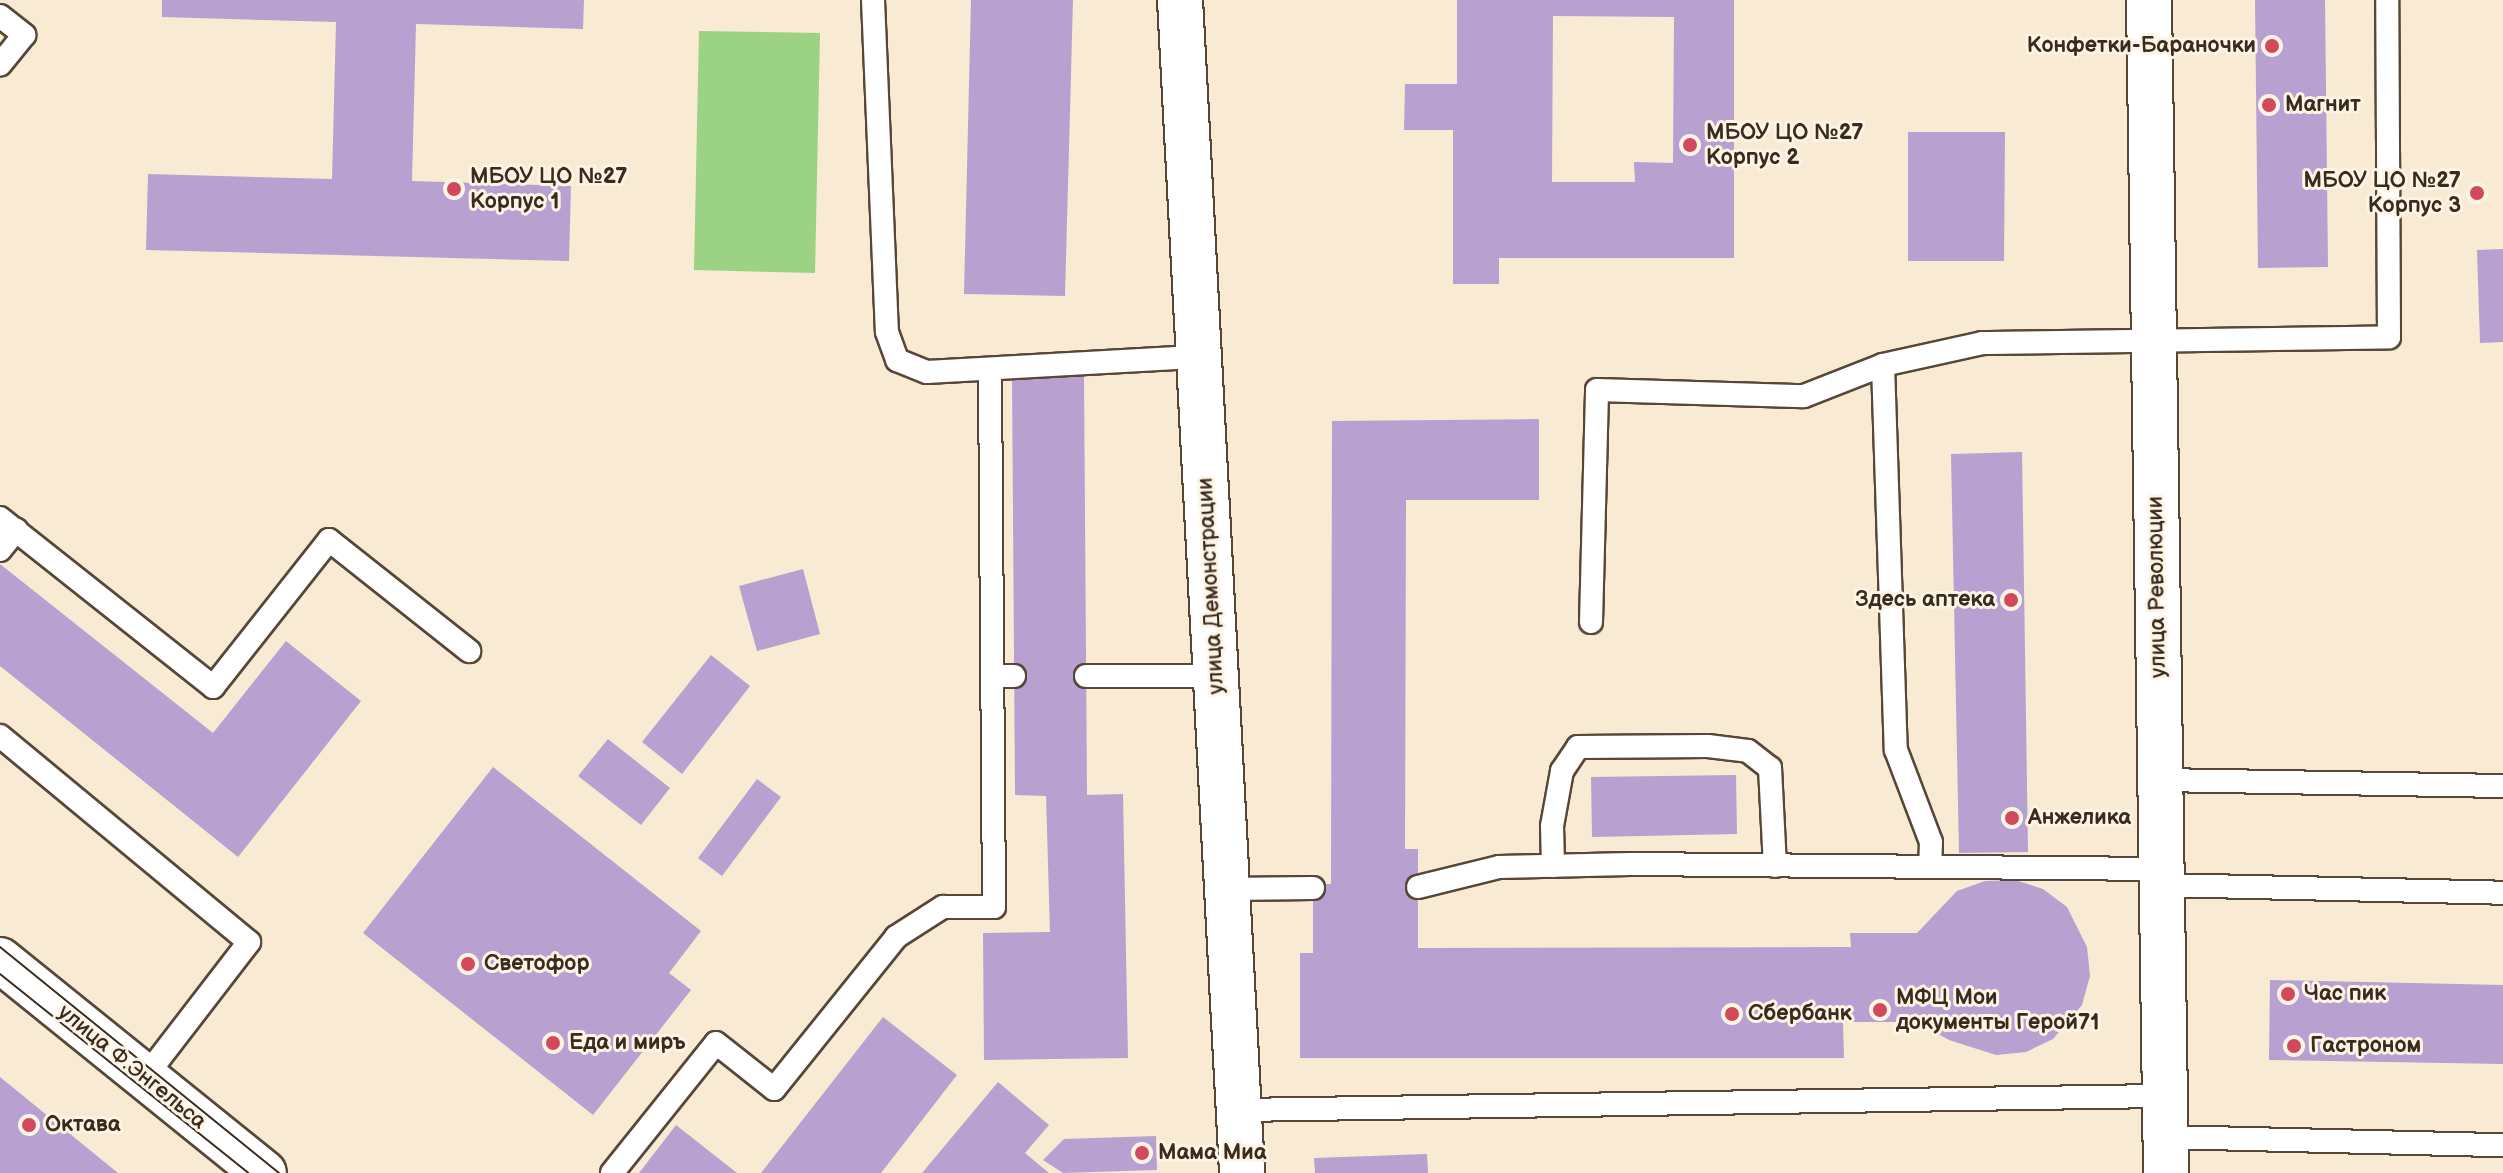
<!DOCTYPE html>
<meta charset="utf-8">
<style>
body{margin:0}
#map{position:relative;width:2503px;height:1173px;overflow:hidden;background:#f8ead3;font-family:"Balsamiq Sans",sans-serif}
div>[style]{position:absolute}
.green>*{inset:0;background:#9bd284}
.building>*{inset:0;background:#b8a0d1}
.roads{filter:drop-shadow(2px 0 #574739) drop-shadow(-2px 0 #574739) drop-shadow(0 2px #574739) drop-shadow(0 -2px #574739)}
.service>*{height:22px;margin:-11px;padding:0 11px;transform-origin:11px;border-radius:11px;background:#fff}
.minor>*{height:44px;margin:-22px;padding:0 22px;transform-origin:22px;border-radius:22px;background:#fff}
.tertiary>*{height:44px;margin:-22px;padding:0 22px;transform-origin:22px;border-radius:22px;background:#fff}
.tram>*{height:2px;margin:-1px;padding:0 1px;transform-origin:1px;border-radius:1px;background:#3b2a1e}
.dots>*{width:22px;height:22px;translate:-50% -50%;box-sizing:border-box;border:4px solid #fcf5e5;border-radius:50%}
span{translate:-50% -50%;white-space:nowrap;text-align:center;line-height:1.15;-webkit-text-stroke:6px #fcf5e5;paint-order:stroke}
.poi-label{font-size:22px;color:#3b2a1e;font-weight:700}
.right{translate:-100% -50%;text-align:right}
.left{translate:0 -50%;text-align:left}
.street-label{font-size:22px;color:#3b2a1e}
</style>
<div id="map">
<div class="green">
<div style="clip-path:polygon(699px 31px,820px 33px,815px 273px,694px 270px)"></div>
</div>
<div class="building">
<div style="clip-path:polygon(162px 0,584px 0,583px 29px,416px 24px,412px 181px,571px 186px,569px 261px,146px 250px,148px 174px,332px 179px,336px 22px,162px 17px)"></div>
<div style="clip-path:polygon(971px 0,1073px 0,1065px 296px,964px 294px)"></div>
<div style="clip-path:polygon(evenodd,1457px 0,1734px 0,1734px 258px,1499px 258px,1499px 284px,1453px 284px,1453px 130px,1404px 130px,1405px 84px,1457px 84px,1457px 0,1553px 16px,1674px 17px,1673px 163px,1634px 162px,1635px 182px,1552px 182px,1553px 16px)"></div>
<div style="clip-path:polygon(2255px 0,2325px 0,2328px 267px,2258px 268px)"></div>
<div style="clip-path:polygon(1908px 132px,2005px 132px,2004px 261px,1908px 261px)"></div>
<div style="clip-path:polygon(2503px 249px,2503px 342px,2480px 343px,2477px 250px)"></div>
<div style="clip-path:polygon(1084px 375px,1087px 795px,1123px 794px,1128px 1058px,984px 1060px,983px 933px,1050px 932px,1046px 796px,1015px 795px,1012px 376px)"></div>
<div style="clip-path:polygon(1539px 419px,1539px 500px,1406px 500px,1405px 849px,1418px 849px,1418px 948px,1851px 947px,1850px 933px,1917px 933px,1957px 891px,1985px 881px,2015px 880px,2043px 889px,2067px 907px,2087px 947px,2090px 976px,2082px 1005px,2053px 1039px,2026px 1052px,1996px 1055px,1949px 1040px,1917px 1022px,1843px 1022px,1844px 1058px,1300px 1058px,1300px 953px,1313px 953px,1313px 884px,1331px 884px,1332px 421px)"></div>
<div style="clip-path:polygon(2022px 452px,2028px 852px,1959px 853px,1951px 454px)"></div>
<div style="clip-path:polygon(0 564px,213px 733px,286px 641px,361px 701px,238px 857px,0 666px)"></div>
<div style="clip-path:polygon(803px 569px,820px 634px,757px 651px,739px 586px)"></div>
<div style="clip-path:polygon(711px 655px,750px 686px,682px 774px,642px 742px)"></div>
<div style="clip-path:polygon(608px 739px,670px 788px,641px 825px,578px 776px)"></div>
<div style="clip-path:polygon(493px 767px,701px 931px,669px 973px,691px 990px,593px 1115px,363px 933px)"></div>
<div style="clip-path:polygon(1736px 775px,1737px 834px,1592px 837px,1591px 777px)"></div>
<div style="clip-path:polygon(757px 779px,781px 797px,722px 876px,698px 858px)"></div>
<div style="clip-path:polygon(2270px 980px,2503px 985px,2503px 1064px,2269px 1060px)"></div>
<div style="clip-path:polygon(883px 1017px,957px 1075px,881px 1173px,761px 1173px)"></div>
<div style="clip-path:polygon(0 1077px,118px 1173px,0 1173px)"></div>
<div style="clip-path:polygon(998px 1082px,1049px 1125px,1025px 1153px,1049px 1173px,922px 1173px)"></div>
<div style="clip-path:polygon(676px 1125px,737px 1173px,639px 1173px)"></div>
<div style="clip-path:polygon(1156px 1136px,1157px 1170px,1063px 1173px,1043px 1160px,1064px 1139px)"></div>
<div style="clip-path:polygon(1427px 1154px,1428px 1173px,1315px 1173px,1314px 1158px)"></div>
</div>
<div class="roads">
<div class="service">
<div style="left:873px;top:0;width:332px;rotate:87.6deg"></div>
<div style="left:887px;top:332px;width:30px;rotate:70deg"></div>
<div style="left:897px;top:360px;width:32px;rotate:22deg"></div>
<div style="left:927px;top:372px;width:272px;rotate:-3.2deg"></div>
<div style="left:0;top:16px;width:31px;rotate:38deg"></div>
<div style="left:24px;top:35px;width:38px;rotate:129deg"></div>
<div style="left:1883px;top:365px;width:385px;rotate:88.1deg"></div>
<div style="left:1896px;top:750px;width:98px;rotate:69.2deg"></div>
<div style="left:1931px;top:842px;width:25px;rotate:92deg"></div>
<div style="left:0;top:518px;width:272px;rotate:38.4deg"></div>
<div style="left:213px;top:687px;width:187px;rotate:-51.7deg"></div>
<div style="left:329px;top:540px;width:179px;rotate:38.4deg"></div>
<div style="left:0;top:550px;width:26px;rotate:-51deg"></div>
<div style="left:1591px;top:622px;width:232px;rotate:-88.5deg"></div>
<div style="left:1597px;top:390px;width:207px;rotate:1.7deg"></div>
<div style="left:1804px;top:396px;width:85px;rotate:-21.4deg"></div>
<div style="left:1883px;top:365px;width:101px;rotate:-12.5deg"></div>
<div style="left:1982px;top:343px;width:407px;rotate:-0.8deg"></div>
<div style="left:2389px;top:337px;width:337px;rotate:-90.3deg"></div>
<div style="left:992px;top:676px;width:22px"></div>
<div style="left:1086px;top:676px;width:130px"></div>
<div style="left:0;top:736px;width:323px;rotate:39.6deg"></div>
<div style="left:249px;top:942px;width:170px;rotate:127.6deg"></div>
<div style="left:2160px;top:780px;width:343px;rotate:1deg"></div>
<div style="left:1553px;top:866px;width:40px;rotate:-91.4deg"></div>
<div style="left:1552px;top:826px;width:56px;rotate:-79.7deg"></div>
<div style="left:1562px;top:771px;width:29px;rotate:-56deg"></div>
<div style="left:1578px;top:747px;width:130px;rotate:-0.4deg"></div>
<div style="left:1708px;top:746px;width:40px;rotate:7.1deg"></div>
<div style="left:1748px;top:751px;width:28px;rotate:38deg"></div>
<div style="left:1770px;top:768px;width:98px;rotate:87.1deg"></div>
<div style="left:2162px;top:885px;width:341px;rotate:1.3deg"></div>
<div style="left:1418px;top:887px;width:83px;rotate:-13.9deg"></div>
<div style="left:1499px;top:867px;width:131px;rotate:-1.3deg"></div>
<div style="left:1630px;top:864px;width:532px;rotate:0.54deg"></div>
<div style="left:1227px;top:889px;width:86px;rotate:-0.7deg"></div>
<div style="left:1239px;top:1110px;width:926px;rotate:-0.87deg"></div>
<div style="left:2166px;top:1137px;width:337px;rotate:1.4deg"></div>
<div style="left:612px;top:1173px;width:166px;rotate:-51.3deg"></div>
<div style="left:716px;top:1043px;width:74px;rotate:38.4deg"></div>
<div style="left:774px;top:1089px;width:195px;rotate:-51.2deg"></div>
<div style="left:896px;top:937px;width:56px;rotate:-32.6deg"></div>
<div style="left:943px;top:907px;width:51px"></div>
<div style="left:994px;top:907px;width:536px;rotate:-90.43deg"></div>
</div>
<div class="minor">
<div style="left:1180px;top:0;width:1175px;rotate:86.97deg"></div>
<div style="left:2149px;top:0;width:1173px;rotate:89.17deg"></div>
</div>
<div class="tertiary">
<div style="left:0;top:960px;width:339px;rotate:38.9deg"></div>
</div>
</div>
<div class="tram">
<div style="left:0;top:947px;width:359px;rotate:39deg"></div>
<div style="left:0;top:974px;width:318px;rotate:38.7deg"></div>
</div>
<div class="dots">
<div style="left:2272px;top:46px;background:#d1495b"></div>
<div style="left:2269px;top:105px;background:#d1495b"></div>
<div style="left:1690px;top:145px;background:#d1495b"></div>
<div style="left:454px;top:189px;background:#d1495b"></div>
<div style="left:2477px;top:193px;background:#d1495b"></div>
<div style="left:2011px;top:600px;background:#d1495b"></div>
<div style="left:2012px;top:818px;background:#d1495b"></div>
<div style="left:468px;top:964px;background:#d1495b"></div>
<div style="left:2288px;top:994px;background:#d1495b"></div>
<div style="left:1880px;top:1010px;background:#d1495b"></div>
<div style="left:1732px;top:1014px;background:#d1495b"></div>
<div style="left:553px;top:1043px;background:#d1495b"></div>
<div style="left:2294px;top:1046px;background:#d1495b"></div>
<div style="left:29px;top:1125px;background:#d1495b"></div>
<div style="left:1142px;top:1153px;background:#d1495b"></div>
</div>
<div class="poi-label">
<span class="right" style="left:2256px;top:46px">Конфетки-Бараночки</span>
<span class="left" style="left:2285px;top:105px">Магнит</span>
<span class="left" style="left:1706px;top:145px">МБОУ ЦО №27<br>Корпус 2</span>
<span class="left" style="left:470px;top:189px">МБОУ ЦО №27<br>Корпус 1</span>
<span class="right" style="left:2461px;top:193px">МБОУ ЦО №27<br>Корпус 3</span>
<span class="right" style="left:1995px;top:600px">Здесь аптека</span>
<span class="left" style="left:2028px;top:818px">Анжелика</span>
<span class="left" style="left:484px;top:964px">Светофор</span>
<span class="left" style="left:2304px;top:994px">Час пик</span>
<span class="left" style="left:1896px;top:1010px">МФЦ Мои<br>документы Герой71</span>
<span class="left" style="left:1748px;top:1014px">Сбербанк</span>
<span class="left" style="left:569px;top:1043px">Еда и миръ</span>
<span class="left" style="left:2310px;top:1046px">Гастроном</span>
<span class="left" style="left:45px;top:1125px">Октава</span>
<span class="left" style="left:1158px;top:1153px">Мама Миа</span>
</div>
<div class="street-label">
<span style="left:1211px;top:586px;rotate:-93deg">улица Демонстрации</span>
<span style="left:2157px;top:587px;rotate:-91deg">улица Революции</span>
<span style="left:132px;top:1067px;rotate:39deg">улица Ф.Энгельса</span>
</div>
</div>
